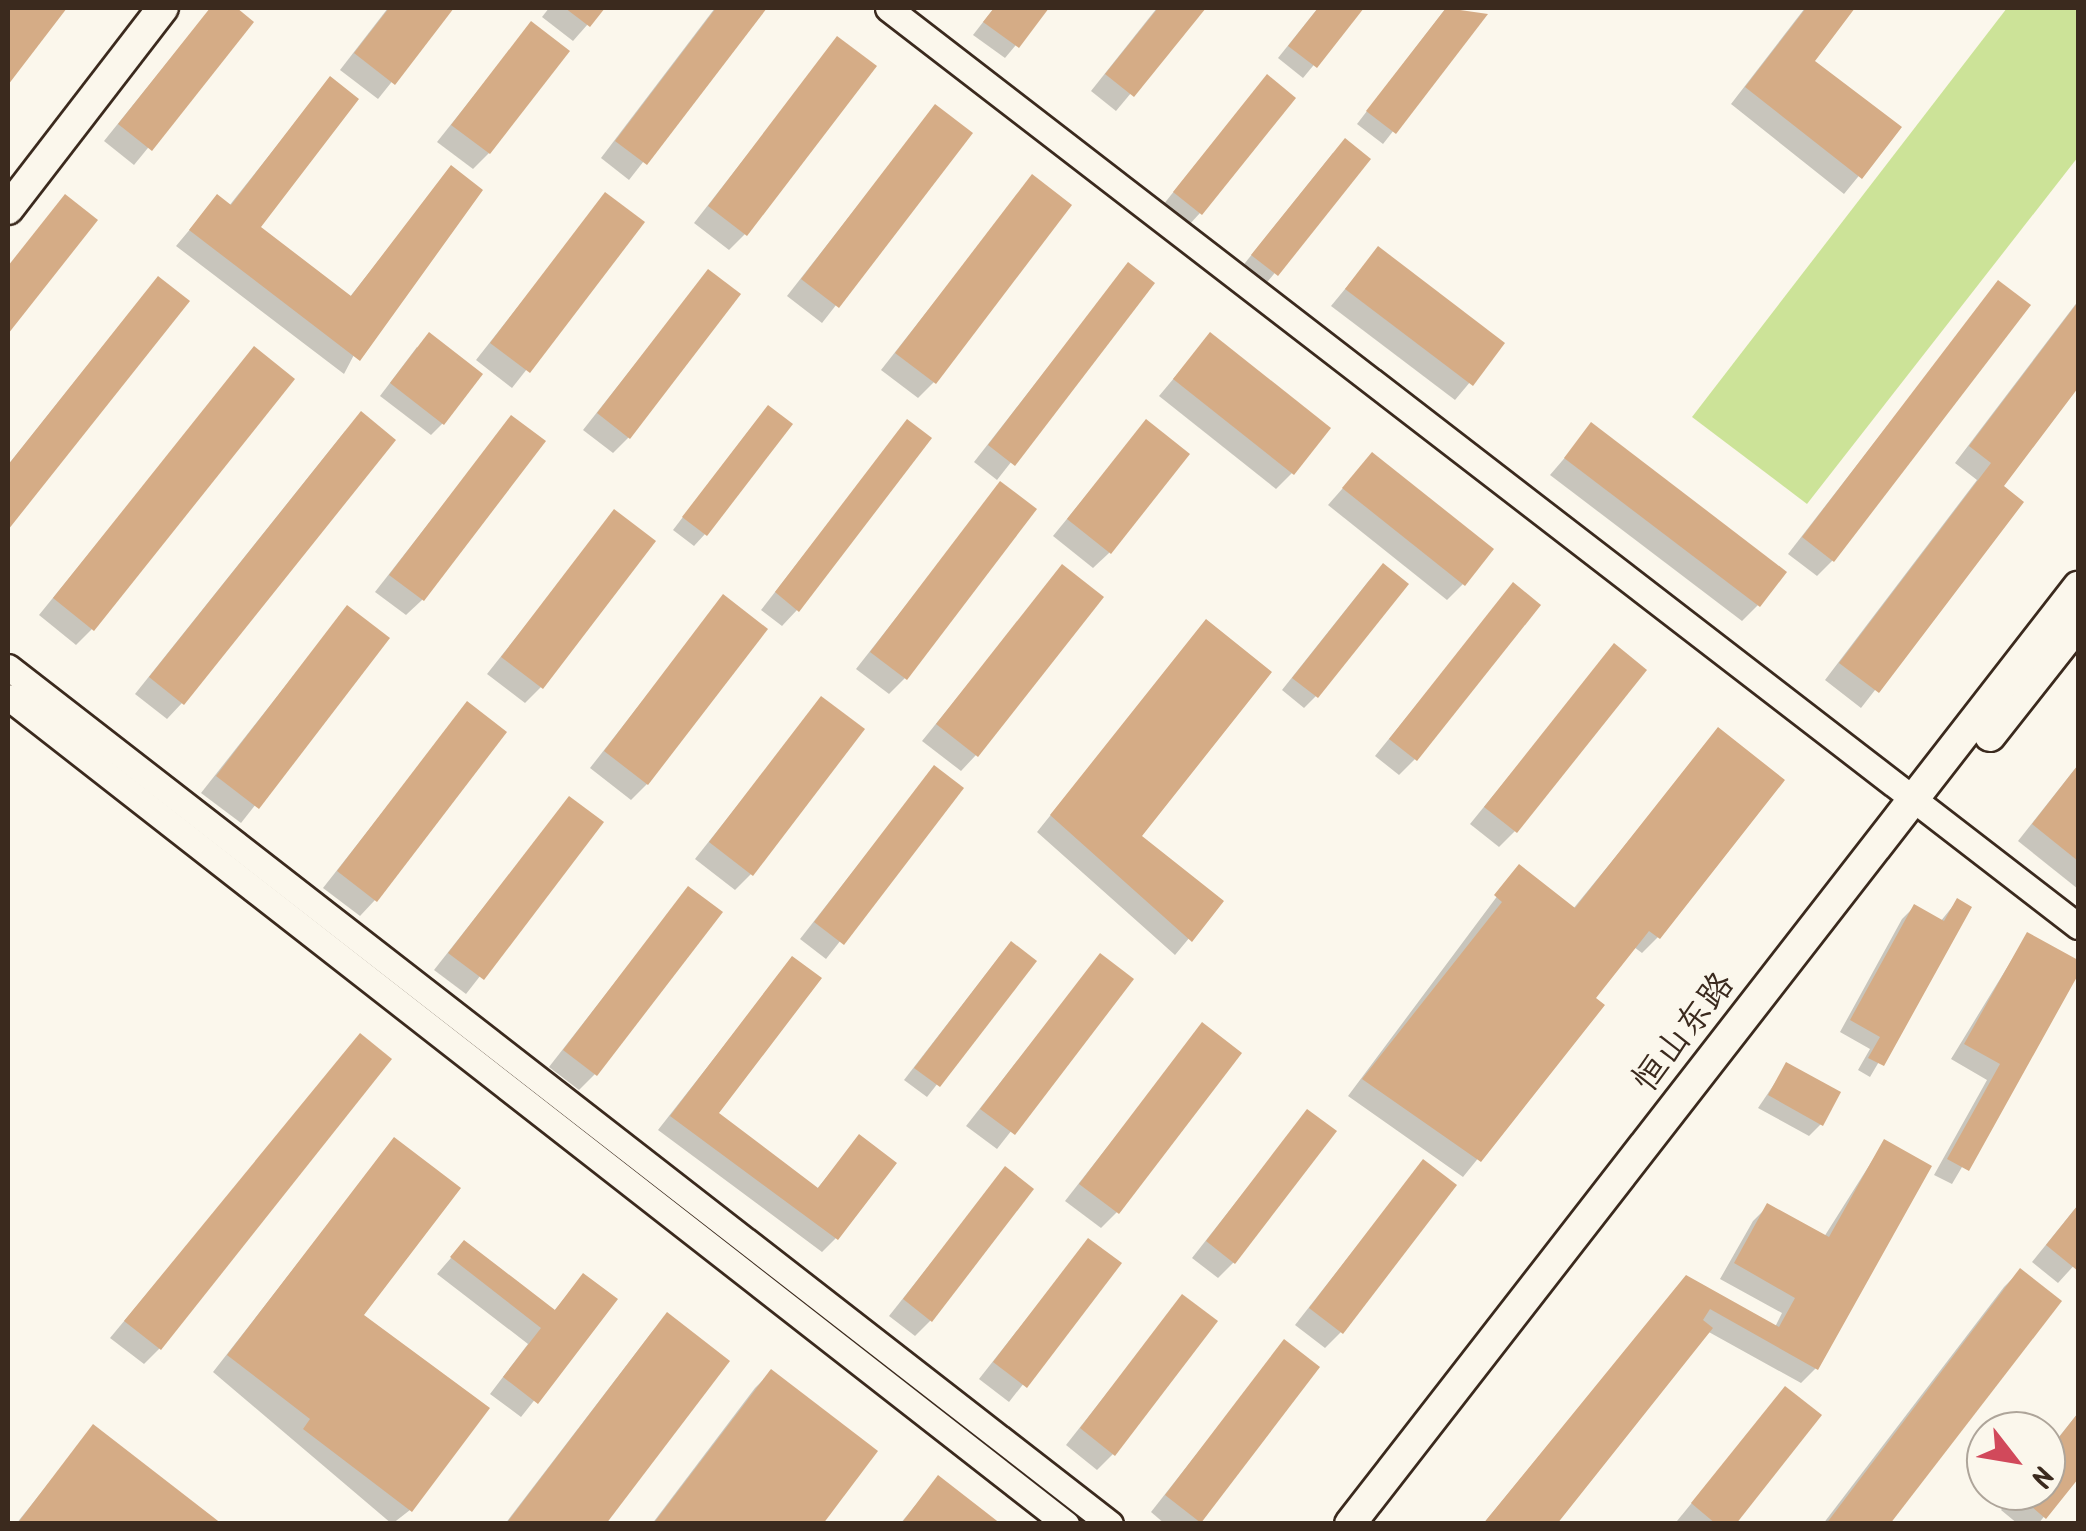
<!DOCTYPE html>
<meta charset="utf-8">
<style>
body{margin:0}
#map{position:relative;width:2086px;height:1531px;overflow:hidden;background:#fbf7ec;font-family:Kalam,"LXGW WenKai TC",sans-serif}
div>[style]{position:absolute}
.green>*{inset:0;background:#cce398}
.shadow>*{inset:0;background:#0003}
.building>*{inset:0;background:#d5ac86}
.roads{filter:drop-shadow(2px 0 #3b2a1e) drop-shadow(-2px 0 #3b2a1e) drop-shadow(0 2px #3b2a1e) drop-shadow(0 -2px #3b2a1e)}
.minor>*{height:25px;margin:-12.5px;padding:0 12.5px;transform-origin:12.5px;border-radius:12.5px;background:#fbf7ec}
.major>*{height:30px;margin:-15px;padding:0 15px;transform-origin:15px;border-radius:15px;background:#fbf7ec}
span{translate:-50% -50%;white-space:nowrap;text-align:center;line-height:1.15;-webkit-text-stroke:9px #fbf7ec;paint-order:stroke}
.street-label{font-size:35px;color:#3b2a1e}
.frame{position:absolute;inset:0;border:10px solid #3b2a1e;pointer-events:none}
.north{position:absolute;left:1966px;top:1411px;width:100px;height:100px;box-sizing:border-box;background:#fbf7ec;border:2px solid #aea59a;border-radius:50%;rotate:121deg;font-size:28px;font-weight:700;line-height:40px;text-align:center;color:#3b2a1e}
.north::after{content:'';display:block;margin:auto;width:35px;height:45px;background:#d1495b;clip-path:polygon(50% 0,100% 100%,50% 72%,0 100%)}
</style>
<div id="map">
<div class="green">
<div style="clip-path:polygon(2007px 8px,2078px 8px,2078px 157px,1807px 504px,1692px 417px)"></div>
</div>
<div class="shadow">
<div style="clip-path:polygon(8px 8px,63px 8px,8px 80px)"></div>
<div style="clip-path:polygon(211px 8px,233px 8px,251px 22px,134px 165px,104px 141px)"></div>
<div style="clip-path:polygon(388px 8px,451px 8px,378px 99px,340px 70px)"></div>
<div style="clip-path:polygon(549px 8px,602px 8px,573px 41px,542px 17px)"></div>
<div style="clip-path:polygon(715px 8px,764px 8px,629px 180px,601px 158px)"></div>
<div style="clip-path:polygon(994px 8px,1047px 8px,1005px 58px,973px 35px)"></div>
<div style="clip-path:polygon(1157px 8px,1202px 8px,1116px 111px,1091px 91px)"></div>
<div style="clip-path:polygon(1318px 8px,1361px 8px,1303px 78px,1278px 58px)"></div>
<div style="clip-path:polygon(1446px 8px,1484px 15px,1383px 144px,1357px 124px)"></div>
<div style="clip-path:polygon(1805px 8px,1852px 8px,1811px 61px,1898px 128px,1844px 194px,1731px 104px)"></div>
<div style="clip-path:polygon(531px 24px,489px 153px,473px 169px,437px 142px)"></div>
<div style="clip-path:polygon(838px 39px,745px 234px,729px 250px,694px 223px)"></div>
<div style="clip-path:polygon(330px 79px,257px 228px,349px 298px,451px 169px,344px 374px,176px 246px,217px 197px,229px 206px)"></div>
<div style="clip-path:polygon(1256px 89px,1200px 213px,1189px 225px,1163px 205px)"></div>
<div style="clip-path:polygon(935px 107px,970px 134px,822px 323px,787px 296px)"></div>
<div style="clip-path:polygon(1333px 153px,1368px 159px,1264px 286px,1241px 268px)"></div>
<div style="clip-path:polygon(1032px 178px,934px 382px,918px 398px,881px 370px)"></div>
<div style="clip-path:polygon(606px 195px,642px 223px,512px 388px,476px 360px)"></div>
<div style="clip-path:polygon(1378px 249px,1502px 344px,1455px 400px,1331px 306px)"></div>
<div style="clip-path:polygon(1128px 265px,1151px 283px,997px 480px,974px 462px)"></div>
<div style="clip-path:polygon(708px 272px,629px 437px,613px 453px,583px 430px)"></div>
<div style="clip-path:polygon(1998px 283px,1833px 560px,1817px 576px,1788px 554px)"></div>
<div style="clip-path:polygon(143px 296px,186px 302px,8px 526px,8px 465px)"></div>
<div style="clip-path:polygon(2078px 301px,2078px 384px,2000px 487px,2021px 503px,1861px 708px,1825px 680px,1977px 480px,1955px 463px)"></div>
<div style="clip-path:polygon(1210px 335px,1292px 473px,1276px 489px,1159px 396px)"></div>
<div style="clip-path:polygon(417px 347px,443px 423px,431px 435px,380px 396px)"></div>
<div style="clip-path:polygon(255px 349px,92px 629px,76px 645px,39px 615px)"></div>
<div style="clip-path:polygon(511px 418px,422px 600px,406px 615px,375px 592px)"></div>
<div style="clip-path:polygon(757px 420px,705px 534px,694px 546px,673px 530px)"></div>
<div style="clip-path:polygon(907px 422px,797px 610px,782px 626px,761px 610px)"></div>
<div style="clip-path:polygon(1146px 422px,1109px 553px,1093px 568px,1053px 536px)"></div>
<div style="clip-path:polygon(1592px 426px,1758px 605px,1742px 621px,1550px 475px)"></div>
<div style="clip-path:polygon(346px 430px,182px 703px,167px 719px,135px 694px)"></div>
<div style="clip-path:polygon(1372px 455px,1463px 584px,1447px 600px,1328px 505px)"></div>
<div style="clip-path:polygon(1001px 484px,905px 678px,889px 694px,856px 669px)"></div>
<div style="clip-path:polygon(615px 513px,541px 687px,525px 703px,487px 674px)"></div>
<div style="clip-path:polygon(1063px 567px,976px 755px,961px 771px,922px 741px)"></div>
<div style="clip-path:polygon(1371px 578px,1316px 696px,1304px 708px,1282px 690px)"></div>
<div style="clip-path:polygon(1513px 586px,1415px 759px,1399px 775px,1375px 756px)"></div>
<div style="clip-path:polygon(723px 598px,647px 784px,631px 800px,590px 768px)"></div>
<div style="clip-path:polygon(347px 608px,386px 639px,241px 823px,201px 793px)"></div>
<div style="clip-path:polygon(1206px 622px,1139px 837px,1220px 901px,1175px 955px,1037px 832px)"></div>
<div style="clip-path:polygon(1614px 647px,1515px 831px,1499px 847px,1470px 824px)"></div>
<div style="clip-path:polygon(822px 699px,751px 874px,735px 890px,695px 859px)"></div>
<div style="clip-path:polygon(467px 705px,375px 900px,360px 916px,323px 888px)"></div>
<div style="clip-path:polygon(1718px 731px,1781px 781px,1658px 937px,1642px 953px,1634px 947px,1593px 998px,1602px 1005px,1463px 1177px,1348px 1096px,1519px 867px,1573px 909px)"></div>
<div style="clip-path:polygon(2078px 765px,2078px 889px,2018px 841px)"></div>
<div style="clip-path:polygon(934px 768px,960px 789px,826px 959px,800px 939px)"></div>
<div style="clip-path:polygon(569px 799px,600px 823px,466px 994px,434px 970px)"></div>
<div style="clip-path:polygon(688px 889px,595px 1074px,579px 1090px,549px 1067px)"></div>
<div style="clip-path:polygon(1957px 901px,1969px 908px,1870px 1077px,1858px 1070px,1870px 1049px,1840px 1032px,1902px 919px,1914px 907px,1940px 922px)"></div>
<div style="clip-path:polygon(2027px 935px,2078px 970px,1952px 1184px,1934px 1175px,1987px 1080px,1951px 1059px)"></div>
<div style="clip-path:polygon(1000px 956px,1034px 961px,927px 1097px,904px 1080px)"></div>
<div style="clip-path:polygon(1100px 956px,1131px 979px,997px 1149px,966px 1126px)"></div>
<div style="clip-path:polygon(792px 959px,715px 1113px,816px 1190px,860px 1137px,836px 1238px,822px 1252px,658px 1130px)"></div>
<div style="clip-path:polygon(1202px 1026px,1117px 1212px,1101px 1228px,1065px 1201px)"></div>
<div style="clip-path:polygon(360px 1037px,160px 1348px,144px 1364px,110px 1338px)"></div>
<div style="clip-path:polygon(1787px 1065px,1821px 1124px,1809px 1136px,1758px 1108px)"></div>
<div style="clip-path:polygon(1307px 1112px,1234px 1262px,1218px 1278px,1192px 1258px)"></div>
<div style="clip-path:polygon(394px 1140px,361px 1315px,410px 1510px,392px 1524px,213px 1372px)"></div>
<div style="clip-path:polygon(1884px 1142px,1816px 1368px,1801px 1383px,1707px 1331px,1554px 1524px,1483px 1524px,1686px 1278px,1775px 1327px,1782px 1313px,1720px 1279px,1753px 1221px,1768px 1206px,1824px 1237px)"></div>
<div style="clip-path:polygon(1423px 1162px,1341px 1332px,1325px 1348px,1295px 1325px)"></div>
<div style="clip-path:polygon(1005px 1170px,931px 1320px,915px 1336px,889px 1316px)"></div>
<div style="clip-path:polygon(2078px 1205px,2078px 1261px,2058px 1283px,2032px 1262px)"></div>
<div style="clip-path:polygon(1088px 1241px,1118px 1264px,1009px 1402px,979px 1379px)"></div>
<div style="clip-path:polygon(464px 1243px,553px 1312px,583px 1276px,614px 1300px,521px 1417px,490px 1394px,528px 1344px,437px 1274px)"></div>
<div style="clip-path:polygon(2020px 1271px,1885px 1524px,1823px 1524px,2004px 1287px)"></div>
<div style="clip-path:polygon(1183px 1297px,1113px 1454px,1097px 1470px,1066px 1445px)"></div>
<div style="clip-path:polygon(668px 1316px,603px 1524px,505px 1524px,652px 1332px)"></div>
<div style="clip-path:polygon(1284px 1343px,1316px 1368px,1197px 1524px,1165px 1524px,1151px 1512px)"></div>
<div style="clip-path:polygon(771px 1372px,820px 1524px,652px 1524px,755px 1388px)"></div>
<div style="clip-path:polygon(1785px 1389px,1733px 1524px,1681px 1524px,1677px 1521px)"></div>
<div style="clip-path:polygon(2078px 1413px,2078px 1475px,2038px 1524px,2018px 1524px,2001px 1510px,2016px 1491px,2046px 1491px,2046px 1453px)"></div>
<div style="clip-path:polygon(93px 1428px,218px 1524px,16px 1524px)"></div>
<div style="clip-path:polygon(938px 1478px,997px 1524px,900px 1524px)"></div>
</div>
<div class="building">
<div style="clip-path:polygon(8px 8px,67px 8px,8px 85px)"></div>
<div style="clip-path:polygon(210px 8px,237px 8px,254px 22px,152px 151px,118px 124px)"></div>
<div style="clip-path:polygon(389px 8px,454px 8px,395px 85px,354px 53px)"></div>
<div style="clip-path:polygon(565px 8px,605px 8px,590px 27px)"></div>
<div style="clip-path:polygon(716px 8px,767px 8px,647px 165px,615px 141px)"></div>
<div style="clip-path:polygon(994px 8px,1049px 8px,1019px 48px,983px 22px)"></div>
<div style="clip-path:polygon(1158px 8px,1206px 8px,1134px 97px,1105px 74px)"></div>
<div style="clip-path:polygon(1318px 8px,1364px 8px,1317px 68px,1288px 46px)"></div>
<div style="clip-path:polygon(1446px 8px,1488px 14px,1396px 134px,1366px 111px)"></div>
<div style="clip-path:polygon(1806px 8px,1855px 8px,1815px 61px,1902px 127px,1862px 179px,1745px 87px)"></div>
<div style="clip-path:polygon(531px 21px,570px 51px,490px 154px,451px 125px)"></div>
<div style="clip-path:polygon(837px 36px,877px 66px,747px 236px,708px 206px)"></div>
<div style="clip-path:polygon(1267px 74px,1296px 98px,1202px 215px,1173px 192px)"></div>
<div style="clip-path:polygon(330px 76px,359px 99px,261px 227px,351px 296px,451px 165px,483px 190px,360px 361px,189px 230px,217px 194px,231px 205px)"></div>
<div style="clip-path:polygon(935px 104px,973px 133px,839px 308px,801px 279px)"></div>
<div style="clip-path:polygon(1345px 138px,1371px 159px,1278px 276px,1251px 255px)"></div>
<div style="clip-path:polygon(1032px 174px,1072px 205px,936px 384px,895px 353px)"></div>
<div style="clip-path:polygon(605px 192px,645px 222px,530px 373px,490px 343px)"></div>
<div style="clip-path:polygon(65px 194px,98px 220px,8px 334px,8px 266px)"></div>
<div style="clip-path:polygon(1378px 246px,1505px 343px,1473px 386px,1345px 289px)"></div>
<div style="clip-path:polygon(1128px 262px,1155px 283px,1015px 466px,988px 445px)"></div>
<div style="clip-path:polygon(708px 269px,741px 294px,630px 439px,597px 413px)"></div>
<div style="clip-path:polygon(158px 276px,190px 301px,8px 530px,8px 465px)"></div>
<div style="clip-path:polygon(1998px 280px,2031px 305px,1834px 562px,1802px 537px)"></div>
<div style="clip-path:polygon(2078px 302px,2078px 388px,2004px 486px,2024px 502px,1879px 693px,1839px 663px,1991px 463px,1969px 446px)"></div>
<div style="clip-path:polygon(429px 332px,483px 374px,444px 425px,390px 383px)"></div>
<div style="clip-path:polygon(1210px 332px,1331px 428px,1294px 475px,1173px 379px)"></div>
<div style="clip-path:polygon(254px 346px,295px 379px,94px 631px,53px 598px)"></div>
<div style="clip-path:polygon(768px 405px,793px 424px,707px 536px,682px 517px)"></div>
<div style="clip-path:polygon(361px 411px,396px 440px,184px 705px,149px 677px)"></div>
<div style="clip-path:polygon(511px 415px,546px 441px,424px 601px,389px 575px)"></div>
<div style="clip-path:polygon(907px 419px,932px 438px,799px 612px,775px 592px)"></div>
<div style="clip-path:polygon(1146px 419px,1190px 454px,1111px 554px,1067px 519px)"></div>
<div style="clip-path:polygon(1591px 422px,1787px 572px,1760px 607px,1564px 458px)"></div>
<div style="clip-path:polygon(1372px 452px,1494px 549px,1465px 586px,1342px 488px)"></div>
<div style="clip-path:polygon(1000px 481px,1037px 509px,907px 680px,870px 652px)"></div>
<div style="clip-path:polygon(614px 509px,656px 541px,543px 689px,501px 657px)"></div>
<div style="clip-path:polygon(1383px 563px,1409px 584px,1318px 698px,1292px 678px)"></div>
<div style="clip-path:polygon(1062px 564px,1104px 597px,978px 757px,936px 724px)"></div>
<div style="clip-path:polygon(1513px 582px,1541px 605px,1417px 761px,1389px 739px)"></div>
<div style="clip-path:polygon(723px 594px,768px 629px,648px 785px,604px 751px)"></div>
<div style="clip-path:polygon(347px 605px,390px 638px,259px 809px,216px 776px)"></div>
<div style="clip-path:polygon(1206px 619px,1272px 672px,1142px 836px,1224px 901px,1192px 942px,1050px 815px)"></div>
<div style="clip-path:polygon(1614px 643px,1647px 670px,1517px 833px,1484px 807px)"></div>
<div style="clip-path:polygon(821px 696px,865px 729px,753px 876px,709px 842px)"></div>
<div style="clip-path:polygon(467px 701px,507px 732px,377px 902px,337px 871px)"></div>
<div style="clip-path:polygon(1718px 727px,1785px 780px,1660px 939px,1649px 931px,1596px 998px,1605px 1005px,1481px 1162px,1362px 1079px,1502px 902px,1494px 895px,1519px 864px,1575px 908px)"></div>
<div style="clip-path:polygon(934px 765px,964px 788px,844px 945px,814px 922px)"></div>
<div style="clip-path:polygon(2078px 765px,2078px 861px,2032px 824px)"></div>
<div style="clip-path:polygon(569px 796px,604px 822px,484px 980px,448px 953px)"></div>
<div style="clip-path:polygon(688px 886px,723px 912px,597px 1076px,563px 1050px)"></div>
<div style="clip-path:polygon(1957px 898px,1972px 907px,1884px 1066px,1868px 1058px,1880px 1037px,1850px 1020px,1914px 904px,1944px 921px)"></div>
<div style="clip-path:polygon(2027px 932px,2078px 960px,2078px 975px,1969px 1171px,1947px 1159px,2000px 1064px,1964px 1044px)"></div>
<div style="clip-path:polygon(1011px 941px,1037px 961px,940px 1087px,914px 1068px)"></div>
<div style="clip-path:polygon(1100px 953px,1134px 979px,1015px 1135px,980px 1109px)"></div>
<div style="clip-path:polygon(792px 956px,822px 978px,719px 1113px,818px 1188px,859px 1134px,897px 1163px,838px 1240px,670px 1116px)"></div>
<div style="clip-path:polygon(1202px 1022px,1242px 1053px,1119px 1214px,1079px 1184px)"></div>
<div style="clip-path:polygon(360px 1033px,392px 1059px,161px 1350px,124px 1321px)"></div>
<div style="clip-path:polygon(1786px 1062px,1841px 1092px,1823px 1126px,1768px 1095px)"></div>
<div style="clip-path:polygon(1307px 1109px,1337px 1131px,1235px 1264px,1206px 1241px)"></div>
<div style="clip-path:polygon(394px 1137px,461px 1188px,364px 1315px,490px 1408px,412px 1512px,303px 1429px,310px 1419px,227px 1355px)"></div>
<div style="clip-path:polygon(1884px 1139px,1932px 1166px,1818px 1370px,1710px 1309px,1703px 1320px,1713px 1328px,1557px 1524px,1483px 1524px,1686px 1275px,1779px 1327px,1795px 1298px,1734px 1263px,1767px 1203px,1829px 1237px)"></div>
<div style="clip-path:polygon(1423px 1159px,1457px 1185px,1343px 1334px,1309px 1308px)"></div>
<div style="clip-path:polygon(1005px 1166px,1034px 1189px,932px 1322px,903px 1299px)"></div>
<div style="clip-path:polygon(2078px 1205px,2078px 1271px,2046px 1245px)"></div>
<div style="clip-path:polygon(1088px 1238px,1122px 1263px,1027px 1388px,993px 1362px)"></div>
<div style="clip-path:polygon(464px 1240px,555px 1310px,583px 1273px,618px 1299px,538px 1404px,503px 1377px,541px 1328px,450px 1257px)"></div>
<div style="clip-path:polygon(2020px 1268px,2062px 1301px,1890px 1524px,1826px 1524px)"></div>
<div style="clip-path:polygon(1182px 1294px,1218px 1321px,1115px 1456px,1080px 1428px)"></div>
<div style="clip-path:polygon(667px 1312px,730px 1361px,606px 1524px,506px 1524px)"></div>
<div style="clip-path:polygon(1284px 1339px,1320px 1367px,1201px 1523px,1165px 1495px)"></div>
<div style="clip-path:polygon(771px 1369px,878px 1451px,823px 1524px,653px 1524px)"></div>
<div style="clip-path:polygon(1785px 1386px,1822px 1415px,1736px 1524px,1716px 1524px,1691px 1503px)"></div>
<div style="clip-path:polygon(2078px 1413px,2078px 1479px,2046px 1519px,2013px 1491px,2046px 1491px,2046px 1454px)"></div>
<div style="clip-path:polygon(93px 1424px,222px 1524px,17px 1524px)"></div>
<div style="clip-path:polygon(938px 1475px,1001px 1524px,901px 1524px)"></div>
</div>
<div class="roads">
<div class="minor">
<div style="left:888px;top:8px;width:1503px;rotate:37.65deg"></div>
<div style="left:8px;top:667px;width:1396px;rotate:37.87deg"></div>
<div style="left:8px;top:697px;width:1343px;rotate:38.01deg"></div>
</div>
<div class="major">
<div style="left:8px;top:209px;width:254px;rotate:-52.4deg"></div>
<div style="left:1990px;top:736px;width:142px;rotate:-51.8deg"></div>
<div style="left:1350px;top:1524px;width:1187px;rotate:-52.15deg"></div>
</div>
</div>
<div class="street-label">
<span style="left:1685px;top:1033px;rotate:-52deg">恒山东路</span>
</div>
<div class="frame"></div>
<div class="north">N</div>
</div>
